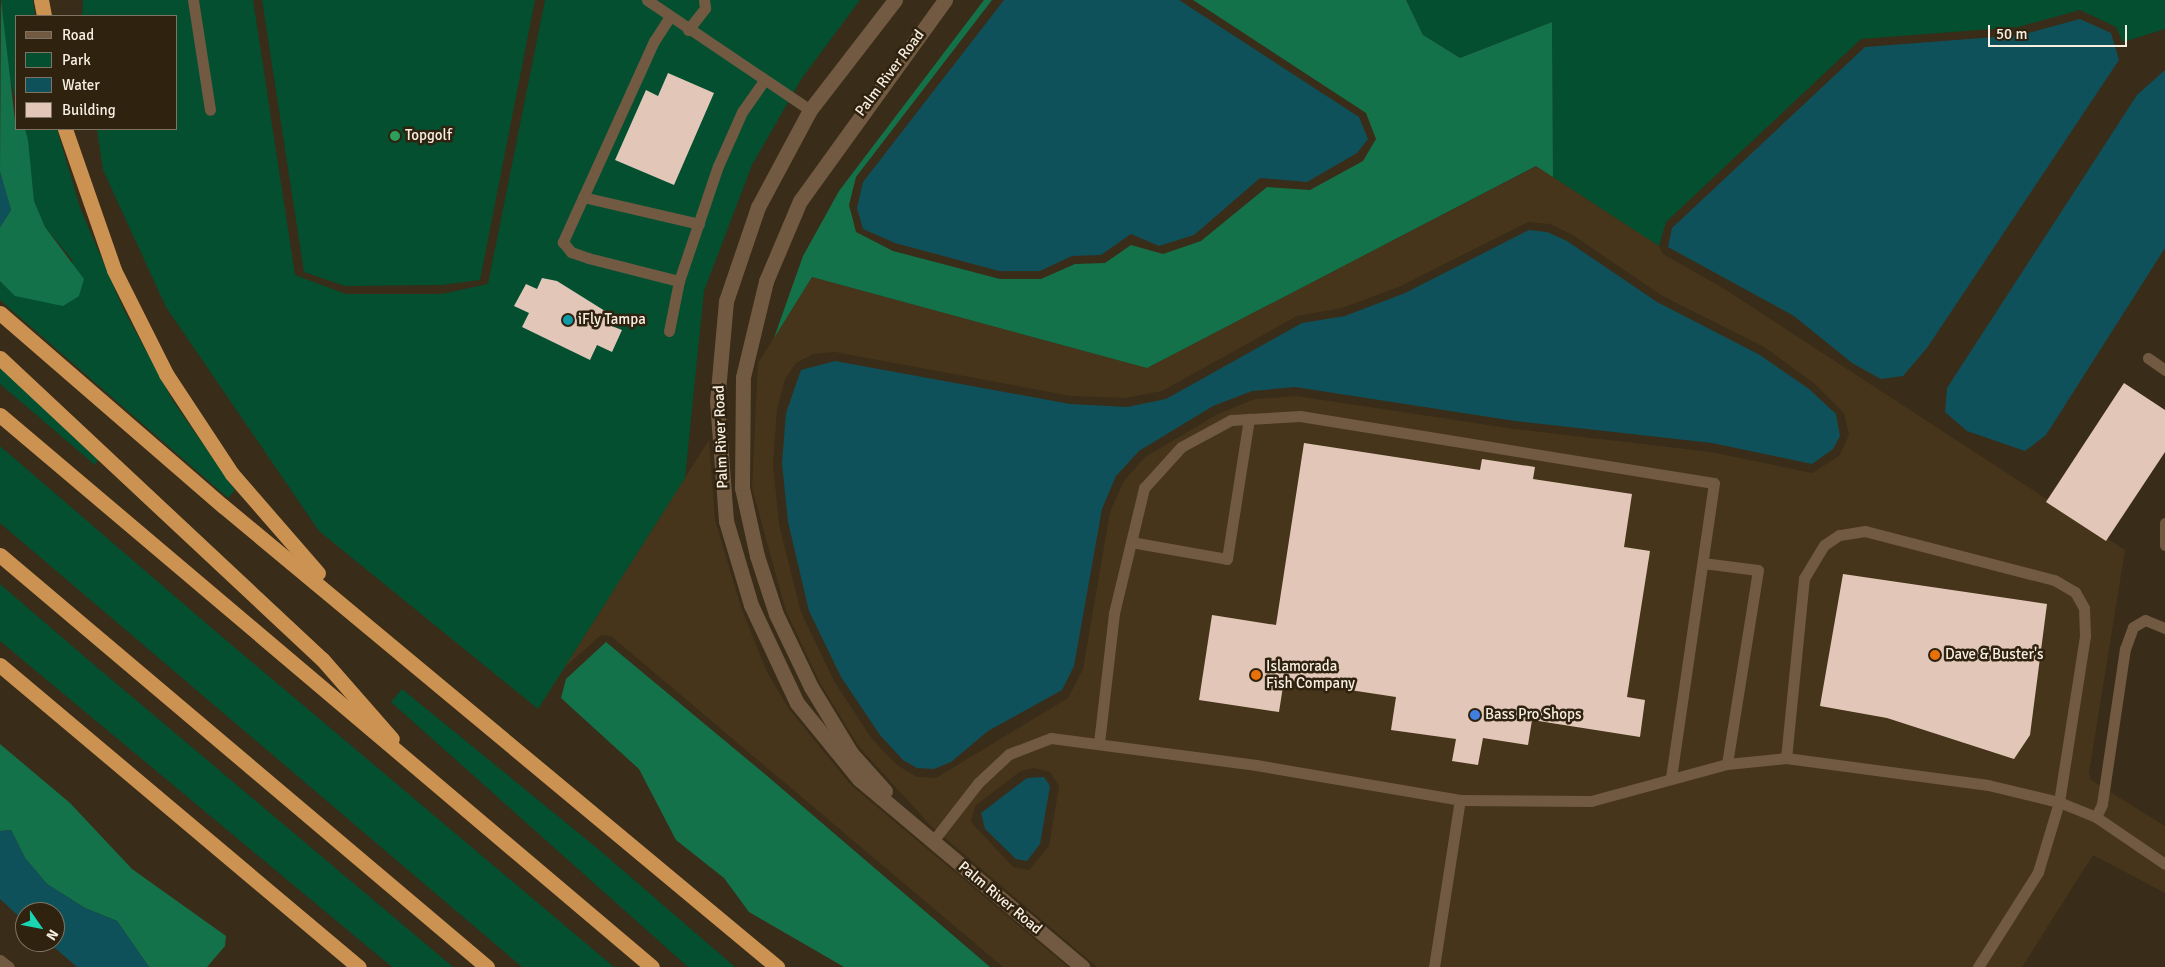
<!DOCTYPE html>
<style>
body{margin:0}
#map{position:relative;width:2165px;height:967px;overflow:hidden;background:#392c18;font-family:Signika,sans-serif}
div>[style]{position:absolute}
.built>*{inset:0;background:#46351b}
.green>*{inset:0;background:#034f30}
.forest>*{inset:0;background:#14724a}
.water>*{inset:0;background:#0f515b}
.building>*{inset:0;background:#e2c7b8}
.service>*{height:11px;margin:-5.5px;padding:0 5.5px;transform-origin:5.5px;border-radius:5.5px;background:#715a41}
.minor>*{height:15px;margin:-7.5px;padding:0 7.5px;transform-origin:7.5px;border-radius:7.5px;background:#715a41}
.motorway>*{height:15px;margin:-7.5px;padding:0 7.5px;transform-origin:7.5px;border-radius:7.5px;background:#cb9252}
.dots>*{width:14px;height:14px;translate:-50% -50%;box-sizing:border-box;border:2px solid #2f220f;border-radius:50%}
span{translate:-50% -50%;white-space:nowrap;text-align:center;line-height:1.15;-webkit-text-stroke:5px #2f220f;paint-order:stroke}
.street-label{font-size:15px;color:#f8efe3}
.poi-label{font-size:15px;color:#f8efe3}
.left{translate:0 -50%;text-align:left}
.legend{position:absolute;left:15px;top:15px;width:162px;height:115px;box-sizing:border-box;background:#2f220f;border:1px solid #7f7464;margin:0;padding:6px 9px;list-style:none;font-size:15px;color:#f8efe3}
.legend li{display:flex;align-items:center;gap:10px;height:25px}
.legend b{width:25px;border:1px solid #7f7464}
.north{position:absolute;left:15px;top:902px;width:50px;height:50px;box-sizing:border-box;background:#2f220f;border:1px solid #7f7464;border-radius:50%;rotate:123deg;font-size:14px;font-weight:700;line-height:20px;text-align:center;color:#f8efe3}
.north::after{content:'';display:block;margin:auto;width:18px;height:22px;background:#19d5b2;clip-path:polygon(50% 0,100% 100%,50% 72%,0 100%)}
.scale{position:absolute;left:1988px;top:25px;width:139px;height:22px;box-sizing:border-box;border:2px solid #f8efe3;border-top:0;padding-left:6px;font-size:15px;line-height:18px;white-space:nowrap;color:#f8efe3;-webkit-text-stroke:4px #2f220f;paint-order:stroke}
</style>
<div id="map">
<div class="built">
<div style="clip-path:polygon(evenodd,1537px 166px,1659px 246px,1663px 254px,1726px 290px,2125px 550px,2089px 773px,2091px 780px,2165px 826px,2165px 893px,2093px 855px,2022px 967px,1097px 967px,932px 827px,859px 747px,820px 683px,786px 611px,752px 488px,758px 363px,812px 277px,1147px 368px,1537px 166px,1528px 222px,1550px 224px,1571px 234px,1661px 295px,1764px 347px,1815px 384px,1844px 413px,1849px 435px,1839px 456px,1812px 473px,1711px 452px,1515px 429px,1296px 396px,1255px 399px,1218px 414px,1145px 457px,1124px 481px,1110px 512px,1083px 669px,1068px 698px,936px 778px,917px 777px,897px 765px,872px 739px,834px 681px,801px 612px,779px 524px,773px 463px,777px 410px,785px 379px,796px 363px,813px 354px,835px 352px,1071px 396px,1125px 398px,1162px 391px,1297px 316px,1342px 308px,1401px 286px,1528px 222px,1537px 166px,1034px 768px,1050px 772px,1059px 786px,1049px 846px,1029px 870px,1013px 867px,971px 822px,975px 806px,1021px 771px,1034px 768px)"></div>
<div style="clip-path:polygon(709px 440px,715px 520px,741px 607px,767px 672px,789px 709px,851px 785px,1068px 967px,1003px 967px,611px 636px,601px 635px,564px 668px)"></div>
</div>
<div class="green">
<div style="clip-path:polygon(1px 0,33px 0,35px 16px,16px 16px,16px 101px,8px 73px)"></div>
<div style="clip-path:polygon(83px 0,253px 0,295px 275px,346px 294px,442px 294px,488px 284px,545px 0,860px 0,802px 78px,752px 165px,704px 291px,685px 478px,538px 709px,319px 531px,166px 307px,103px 170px,97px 129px,176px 129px,176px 16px,82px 16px)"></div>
<div style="clip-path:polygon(262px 0,535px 0,480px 280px,441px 285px,345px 286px,304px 272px)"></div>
<div style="clip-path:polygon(1406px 0,2165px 0,2165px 29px,2123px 42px,2116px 27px,2080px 10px,2018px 27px,1861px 39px,1666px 222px,1659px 246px,1553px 177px,1552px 22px,1460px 58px,1423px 35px)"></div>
<div style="clip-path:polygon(25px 129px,57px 129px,80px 208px,123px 308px,173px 401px,235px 490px,228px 498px,0 300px,0 281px,15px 296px,73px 261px,45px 227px,34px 201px)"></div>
<div style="clip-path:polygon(0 367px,98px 460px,95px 465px,0 384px)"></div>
<div style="clip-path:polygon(0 446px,214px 630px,614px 967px,522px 967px,0 523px)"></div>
<div style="clip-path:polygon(0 584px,99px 669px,453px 967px,392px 967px,0 641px)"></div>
<div style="clip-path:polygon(402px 689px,597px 848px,735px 967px,688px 967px,391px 702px)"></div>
</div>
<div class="forest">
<div style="clip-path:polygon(1px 0,16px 129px,25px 129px,28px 140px,34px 201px,45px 227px,84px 279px,79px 296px,63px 306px,15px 296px,0 281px,0 227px,11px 210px,0 172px)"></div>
<div style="clip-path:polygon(984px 0,992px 0,856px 177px,849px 205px,856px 232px,893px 251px,1000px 279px,1041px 279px,1075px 264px,1105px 263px,1131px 245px,1163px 254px,1201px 241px,1267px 187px,1310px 190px,1363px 161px,1376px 139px,1366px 113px,1193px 0,1406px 0,1423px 35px,1460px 58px,1552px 22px,1553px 177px,1536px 166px,1147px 368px,812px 277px,774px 338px,803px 256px,839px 191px)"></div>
<div style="clip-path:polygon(606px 642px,766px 775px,990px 967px,844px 967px,749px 912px,724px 878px,676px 840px,639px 769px,561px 698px,566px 679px)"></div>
<div style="clip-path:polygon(0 744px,70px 803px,132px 869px,226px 936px,225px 946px,207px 967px,149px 967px,117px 921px,85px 908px,47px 884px,25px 858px,11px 830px,0 831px)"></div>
</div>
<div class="water">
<div style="clip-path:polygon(1004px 0,1179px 0,1359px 117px,1368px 139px,1357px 153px,1307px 182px,1260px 178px,1194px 235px,1159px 246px,1131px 234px,1101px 255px,1072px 256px,1040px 271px,999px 271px,895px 243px,863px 229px,857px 208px,863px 182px)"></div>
<div style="clip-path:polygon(2080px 19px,2111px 33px,2119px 60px,1927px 348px,1903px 376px,1881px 379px,1852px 363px,1794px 316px,1668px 247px,1672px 228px,1865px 47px,2021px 35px)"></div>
<div style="clip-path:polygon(2165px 70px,2165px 248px,2046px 435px,2025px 451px,1967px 431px,1945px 412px,1947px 388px,2137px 95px)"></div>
<div style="clip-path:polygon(0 172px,11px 210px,0 227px)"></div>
<div style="clip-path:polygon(1529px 230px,1547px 232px,1567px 241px,1657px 302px,1760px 355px,1809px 389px,1836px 414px,1840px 436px,1833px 449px,1812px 464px,1712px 443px,1515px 421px,1295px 387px,1252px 391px,1213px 406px,1139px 451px,1116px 476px,1102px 509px,1074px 666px,1062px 690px,988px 731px,951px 762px,934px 769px,917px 768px,903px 760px,880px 735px,841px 677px,809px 611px,788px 522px,782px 463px,786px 413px,801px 370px,835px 361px,1070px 404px,1127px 407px,1166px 399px,1302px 323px,1345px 316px,1405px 293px)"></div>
<div style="clip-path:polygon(1044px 777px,1050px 786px,1040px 844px,1027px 861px,1016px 859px,985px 829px,981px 813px,1027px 778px)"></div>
<div style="clip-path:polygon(11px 830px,25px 858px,47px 884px,85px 908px,117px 921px,149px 967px,77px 967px,48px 942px,55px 942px,55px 912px,25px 912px,25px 922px,0 899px,0 831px)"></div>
</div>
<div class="building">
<div style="clip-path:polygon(668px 73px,714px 93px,674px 185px,615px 160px,646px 90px,658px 96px)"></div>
<div style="clip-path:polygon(542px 278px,557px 281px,613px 316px,609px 325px,622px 330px,612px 352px,597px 345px,590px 360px,522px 327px,529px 313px,514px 306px,526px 284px,537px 289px)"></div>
<div style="clip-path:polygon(2124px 383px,2165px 410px,2165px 452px,2106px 541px,2046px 502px)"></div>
<div style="clip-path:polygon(1304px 443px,1480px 470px,1482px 459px,1535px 467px,1533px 479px,1632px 494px,1624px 547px,1650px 551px,1627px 697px,1645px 700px,1640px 737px,1532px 720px,1528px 745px,1483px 738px,1478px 765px,1452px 761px,1456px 739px,1391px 730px,1396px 697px,1284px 680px,1279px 712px,1199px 700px,1212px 615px,1276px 625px)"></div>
<div style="clip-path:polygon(1843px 574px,2047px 604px,2030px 735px,2014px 759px,1887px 718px,1820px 706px)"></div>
</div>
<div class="service">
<div style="left:193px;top:0;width:111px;rotate:81.2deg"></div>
<div style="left:647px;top:0;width:197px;rotate:34deg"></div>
<div style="left:669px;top:18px;width:27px;rotate:123deg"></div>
<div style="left:654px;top:41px;width:221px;rotate:114.4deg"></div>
<div style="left:563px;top:242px;width:13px;rotate:51deg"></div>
<div style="left:571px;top:252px;width:18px;rotate:19deg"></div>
<div style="left:588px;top:258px;width:94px;rotate:14.2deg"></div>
<div style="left:688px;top:30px;width:28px;rotate:-52deg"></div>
<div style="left:705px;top:8px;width:8px;rotate:-97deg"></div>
<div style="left:583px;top:197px;width:119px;rotate:13.1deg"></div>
<div style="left:669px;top:331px;width:51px;rotate:-78.7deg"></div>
<div style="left:679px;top:281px;width:121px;rotate:-71.3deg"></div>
<div style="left:718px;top:166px;width:59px;rotate:-66deg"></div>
<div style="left:742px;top:112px;width:39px;rotate:-55deg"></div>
<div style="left:2148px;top:358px;width:21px;rotate:35deg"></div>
<div style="left:2165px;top:523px;width:22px;rotate:90deg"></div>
<div style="left:1131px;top:542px;width:97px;rotate:10deg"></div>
<div style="left:1227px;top:559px;width:142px;rotate:-81.1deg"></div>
<div style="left:1703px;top:563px;width:55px;rotate:7.3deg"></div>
<div style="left:1758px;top:570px;width:196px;rotate:99.1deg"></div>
<div style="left:1099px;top:743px;width:131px;rotate:-83.4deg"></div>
<div style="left:1114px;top:613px;width:129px;rotate:-76.5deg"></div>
<div style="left:1144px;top:488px;width:55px;rotate:-47.9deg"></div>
<div style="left:1181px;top:447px;width:57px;rotate:-28.4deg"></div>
<div style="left:1231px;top:420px;width:69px;rotate:-3.3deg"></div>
<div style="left:1300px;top:416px;width:419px;rotate:9.2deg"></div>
<div style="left:1714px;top:483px;width:298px;rotate:98.3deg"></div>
<div style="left:2096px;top:817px;width:14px;rotate:-65deg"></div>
<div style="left:2102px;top:804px;width:157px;rotate:-81.6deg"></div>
<div style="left:2125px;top:649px;width:23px;rotate:-70deg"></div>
<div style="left:2133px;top:627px;width:14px;rotate:-30deg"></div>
<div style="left:2145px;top:620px;width:22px;rotate:22deg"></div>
<div style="left:933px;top:841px;width:73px;rotate:-52.2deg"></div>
<div style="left:978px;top:783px;width:42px;rotate:-43.1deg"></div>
<div style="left:1009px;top:754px;width:45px;rotate:-20.9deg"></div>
<div style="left:1051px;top:738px;width:207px;rotate:7.5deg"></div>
<div style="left:1256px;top:765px;width:207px;rotate:9.7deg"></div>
<div style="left:1460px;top:800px;width:131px;rotate:0.4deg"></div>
<div style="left:1591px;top:801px;width:141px;rotate:-15.2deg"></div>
<div style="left:1727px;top:764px;width:59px;rotate:-5.8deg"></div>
<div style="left:1786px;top:758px;width:204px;rotate:7.6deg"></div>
<div style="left:1988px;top:785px;width:73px;rotate:13.5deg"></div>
<div style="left:2059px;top:802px;width:168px;rotate:-81.1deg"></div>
<div style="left:2085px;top:636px;width:28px;rotate:-92deg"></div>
<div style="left:2084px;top:608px;width:18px;rotate:-119deg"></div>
<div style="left:2075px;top:592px;width:24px;rotate:-150deg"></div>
<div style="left:2054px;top:580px;width:195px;rotate:-165.5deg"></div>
<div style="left:1865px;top:531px;width:26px;rotate:171deg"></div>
<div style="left:1839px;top:535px;width:18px;rotate:146deg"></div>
<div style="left:1824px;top:545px;width:39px;rotate:121deg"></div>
<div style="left:1804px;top:578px;width:181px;rotate:95.7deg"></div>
<div style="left:0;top:960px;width:11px;rotate:38deg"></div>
<div style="left:1434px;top:967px;width:169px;rotate:-81.2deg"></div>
<div style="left:1978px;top:967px;width:112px;rotate:-57.7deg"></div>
<div style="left:2038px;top:872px;width:73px;rotate:-73.3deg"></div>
<div style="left:2059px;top:802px;width:40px;rotate:22deg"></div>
<div style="left:2096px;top:817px;width:83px;rotate:34.3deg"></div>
</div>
<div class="minor">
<div style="left:895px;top:0;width:139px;rotate:127.7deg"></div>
<div style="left:810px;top:110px;width:110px;rotate:118.2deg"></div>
<div style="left:758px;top:207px;width:99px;rotate:108.8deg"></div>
<div style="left:726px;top:301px;width:100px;rotate:95.1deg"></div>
<div style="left:717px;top:401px;width:120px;rotate:85.7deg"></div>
<div style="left:726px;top:521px;width:88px;rotate:73.4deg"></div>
<div style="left:751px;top:605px;width:108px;rotate:64.9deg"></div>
<div style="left:797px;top:703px;width:98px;rotate:50.8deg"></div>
<div style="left:859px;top:779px;width:292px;rotate:40.1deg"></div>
<div style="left:885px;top:791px;width:51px;rotate:-131.8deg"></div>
<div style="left:851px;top:753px;width:77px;rotate:-121.2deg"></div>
<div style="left:811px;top:687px;width:81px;rotate:-115.6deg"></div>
<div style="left:776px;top:614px;width:61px;rotate:-108.1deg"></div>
<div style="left:757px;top:556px;width:70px;rotate:-102.4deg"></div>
<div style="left:742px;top:488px;width:111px;rotate:-89.5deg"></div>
<div style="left:743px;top:377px;width:99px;rotate:-76.5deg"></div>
<div style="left:766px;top:281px;width:87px;rotate:-67deg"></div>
<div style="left:800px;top:201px;width:248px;rotate:-54.2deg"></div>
</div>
<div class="motorway">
<div style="left:41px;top:0;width:16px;rotate:79deg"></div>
<div style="left:65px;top:129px;width:149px;rotate:70.8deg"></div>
<div style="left:114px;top:270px;width:116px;rotate:63.4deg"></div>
<div style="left:166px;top:374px;width:120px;rotate:56.6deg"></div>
<div style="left:232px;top:474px;width:131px;rotate:49deg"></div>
<div style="left:0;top:313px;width:295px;rotate:40.9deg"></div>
<div style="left:223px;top:506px;width:721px;rotate:39.76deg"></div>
<div style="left:0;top:358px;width:441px;rotate:43.1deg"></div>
<div style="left:322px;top:659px;width:106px;rotate:48.8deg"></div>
<div style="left:0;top:415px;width:854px;rotate:40.25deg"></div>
<div style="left:0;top:555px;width:638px;rotate:40.23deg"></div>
<div style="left:0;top:665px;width:469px;rotate:40.1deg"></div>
</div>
<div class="dots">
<div style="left:395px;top:136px;background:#2e9e5b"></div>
<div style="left:568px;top:320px;background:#0f9aa8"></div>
<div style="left:1935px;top:655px;background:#e8710a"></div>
<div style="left:1256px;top:675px;background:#e8710a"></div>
<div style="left:1475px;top:715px;background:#3f7fe0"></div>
</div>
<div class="street-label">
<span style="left:890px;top:73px;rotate:-53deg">Palm River Road</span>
<span style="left:721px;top:437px;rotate:-92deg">Palm River Road</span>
<span style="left:1000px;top:898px;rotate:40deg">Palm River Road</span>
</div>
<div class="poi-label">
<span class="left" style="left:405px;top:136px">Topgolf</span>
<span class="left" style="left:578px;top:320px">iFly Tampa</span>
<span class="left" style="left:1945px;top:655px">Dave &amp; Buster's</span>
<span class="left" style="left:1266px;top:675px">Islamorada<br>Fish Company</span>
<span class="left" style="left:1485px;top:715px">Bass Pro Shops</span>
</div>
<ul class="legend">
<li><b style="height:6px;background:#715a41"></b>Road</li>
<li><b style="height:14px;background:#034f30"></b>Park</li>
<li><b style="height:14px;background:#0f515b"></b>Water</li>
<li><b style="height:14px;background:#e2c7b8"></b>Building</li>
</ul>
<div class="north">N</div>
<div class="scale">50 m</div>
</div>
